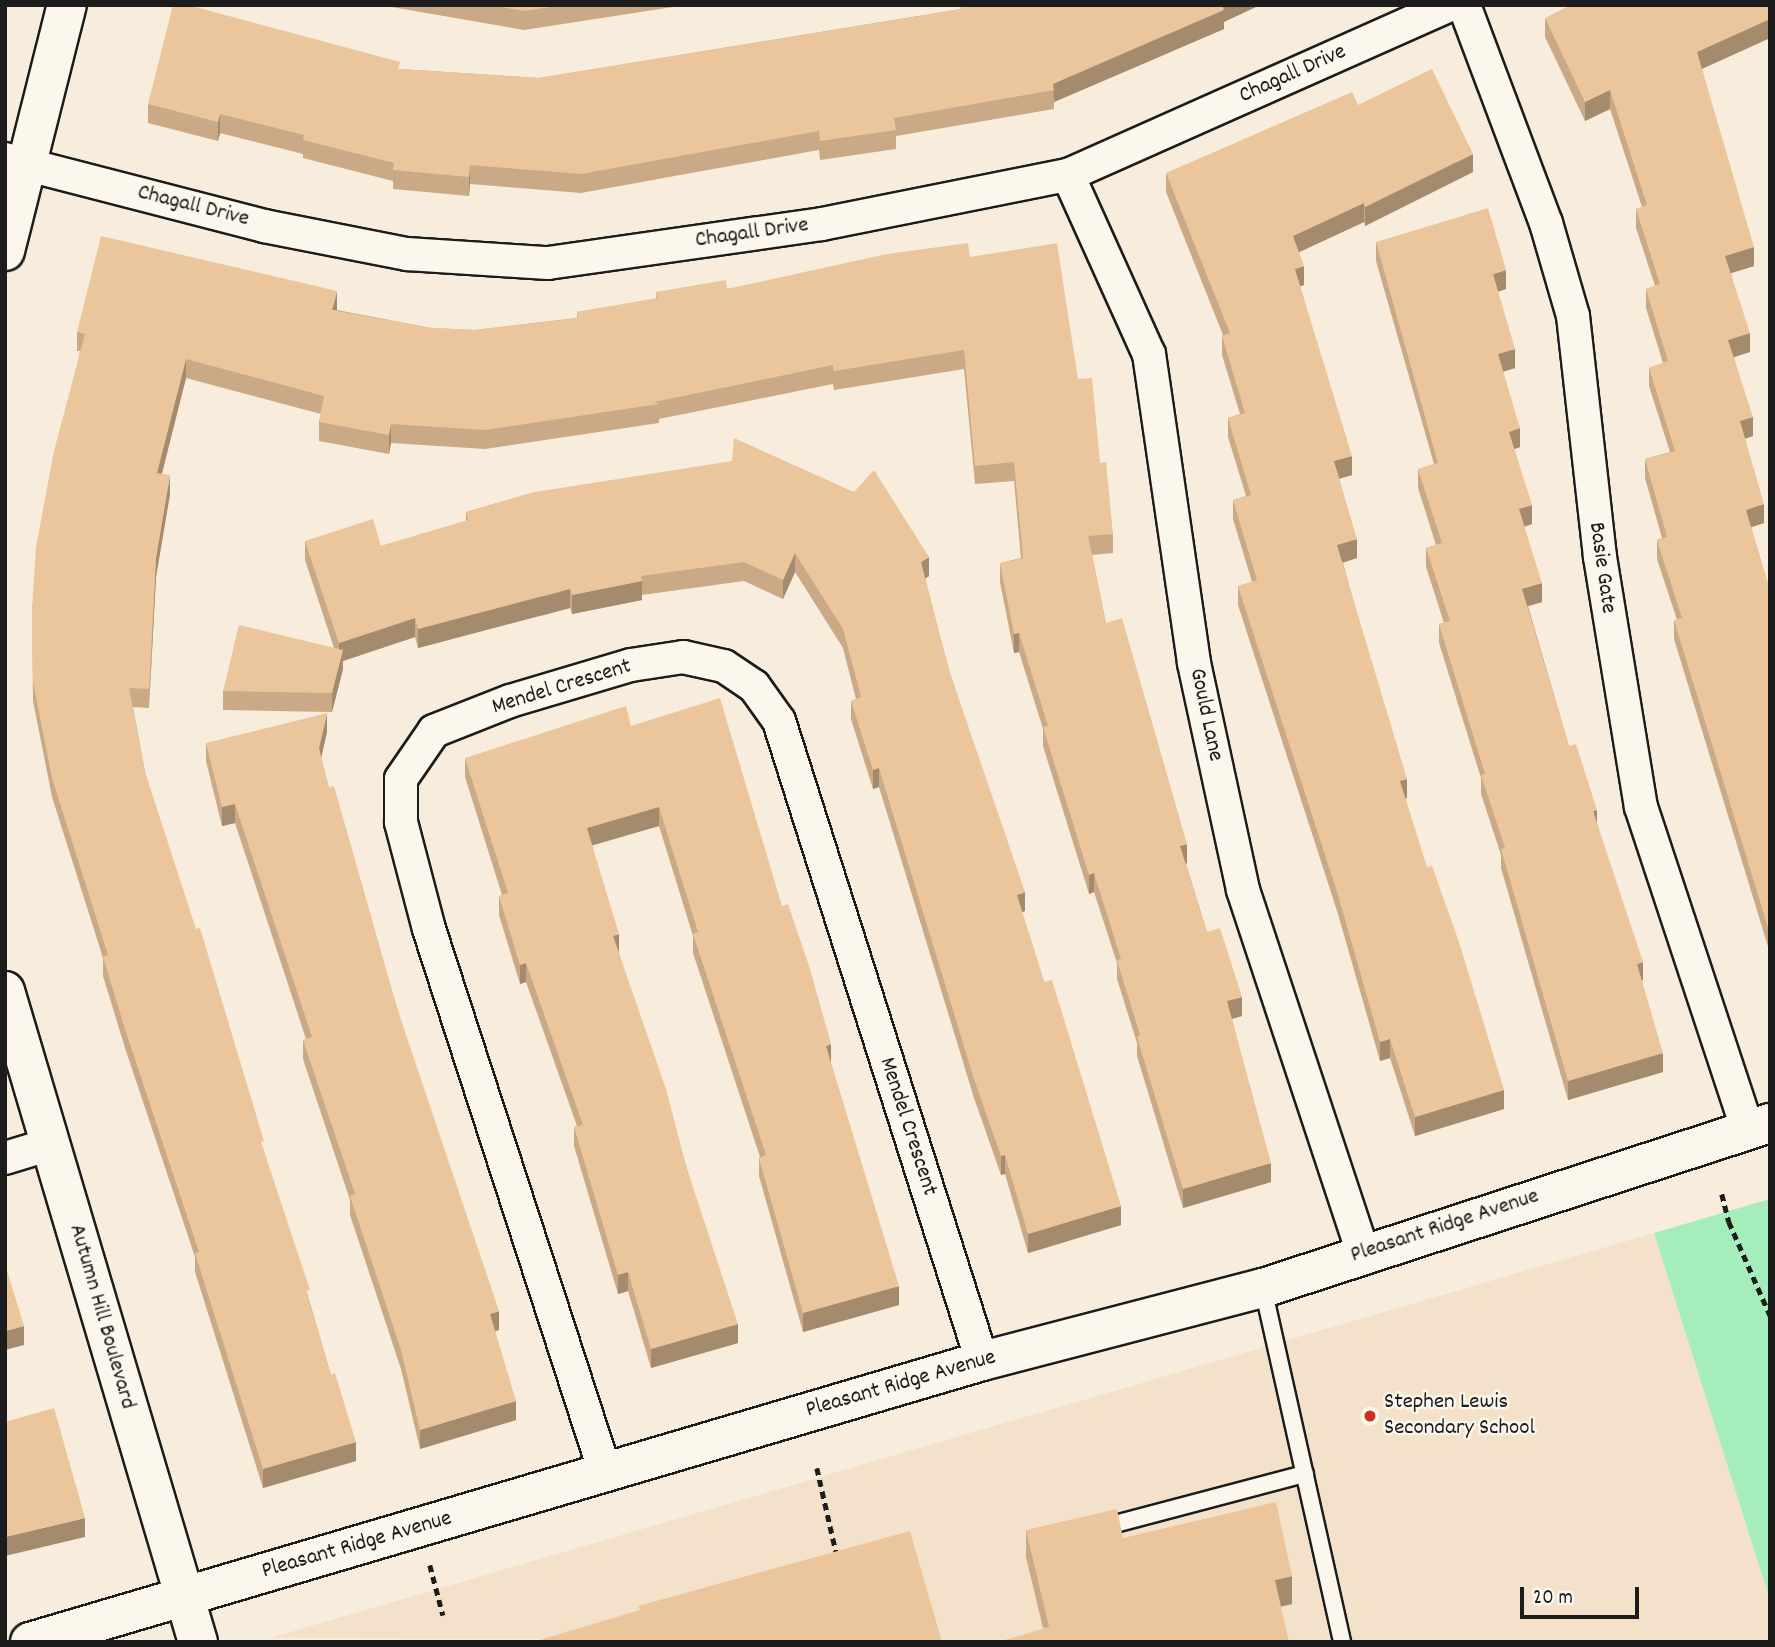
<!DOCTYPE html>
<style>
body{margin:0}
#map{position:relative;width:1775px;height:1647px;overflow:hidden;background:#f8eddc;font-family:Dekko,sans-serif}
div>[style]{position:absolute}
.built>*{inset:0;background:#f4e1c9}
.green>*{inset:0;background:#a5edba}
.path>*{height:4.5px;margin-top:-2.25px;transform-origin:0;background:repeating-linear-gradient(90deg,#1c1c1c 0 7px,transparent 0 12px)}
.roads{filter:drop-shadow(2px 0 #1c1c1c) drop-shadow(-2px 0 #1c1c1c) drop-shadow(0 2px #1c1c1c) drop-shadow(0 -2px #1c1c1c)}
.service>*{height:16px;margin:-8px;padding:0 8px;transform-origin:8px;border-radius:8px;background:#fbf7ec}
.minor>*{height:32px;margin:-16px;padding:0 16px;transform-origin:16px;border-radius:16px;background:#fbf7ec}
.tertiary>*{height:38px;margin:-19px;padding:0 19px;transform-origin:19px;border-radius:19px;background:#fbf7ec}
.wall>*{inset:0;background:#caaa86}
.shaded-wall>*{inset:0;background:#a48b6d}
.building>*{inset:0;background:#ebc69c}
.dots>*{width:19px;height:19px;translate:-50% -50%;box-sizing:border-box;border:4px solid #fbf7ec;border-radius:50%}
span{translate:-50% -50%;white-space:nowrap;text-align:center;line-height:1.15;-webkit-text-stroke:5px #fbf7ec;paint-order:stroke}
.street-label{font-size:23px;color:#1c1c1c}
.poi-label{font-size:23px;color:#1c1c1c}
.left{translate:0 -50%;text-align:left}
.frame{position:absolute;inset:0;border:7px solid #1c1c1c;pointer-events:none}
.scale{position:absolute;left:1520px;top:1587px;width:119px;height:32px;box-sizing:border-box;border:4px solid #1c1c1c;border-top:0;padding-left:9px;font-size:21px;line-height:24px;white-space:nowrap;color:#1c1c1c;-webkit-text-stroke:5px #fbf7ec;paint-order:stroke}
</style>
<div id="map">
<div class="built">
<div style="clip-path:polygon(1654px 1233px,1770px 1600px,1770px 1642px,270px 1638px)"></div>
</div>
<div class="green">
<div style="clip-path:polygon(1770px 1199px,1770px 1600px,1654px 1233px)"></div>
</div>
<div class="path">
<div style="left:1722px;top:1194px;width:29px;rotate:76deg"></div>
<div style="left:1729px;top:1222px;width:102px;rotate:66.2deg"></div>
<div style="left:817px;top:1468px;width:90px;rotate:77.2deg"></div>
<div style="left:430px;top:1565px;width:52px;rotate:75.4deg"></div>
</div>
<div class="roads">
<div class="service">
<div style="left:1263px;top:1288px;width:363px;rotate:77.4deg"></div>
<div style="left:1100px;top:1528px;width:212px;rotate:-14.8deg"></div>
</div>
<div class="minor">
<div style="left:1464px;top:5px;width:233px;rotate:69.4deg"></div>
<div style="left:1546px;top:223px;width:97px;rotate:73.8deg"></div>
<div style="left:1573px;top:316px;width:243px;rotate:83.6deg"></div>
<div style="left:1600px;top:557px;width:253px;rotate:80.7deg"></div>
<div style="left:1641px;top:807px;width:341px;rotate:71.7deg"></div>
<div style="left:5px;top:159px;width:268px;rotate:14.5deg"></div>
<div style="left:264px;top:226px;width:146px;rotate:11.1deg"></div>
<div style="left:407px;top:254px;width:141px;rotate:3.7deg"></div>
<div style="left:548px;top:263px;width:277px;rotate:-8.1deg"></div>
<div style="left:822px;top:224px;width:251px;rotate:-11.3deg"></div>
<div style="left:1068px;top:175px;width:417px;rotate:-24deg"></div>
<div style="left:1068px;top:175px;width:196px;rotate:65.7deg"></div>
<div style="left:1149px;top:354px;width:312px;rotate:81.7deg"></div>
<div style="left:1194px;top:663px;width:232px;rotate:77.8deg"></div>
<div style="left:1243px;top:890px;width:382px;rotate:71.7deg"></div>
<div style="left:5px;top:1158px;width:48px;rotate:-16.9deg"></div>
<div style="left:605px;top:1472px;width:571px;rotate:-107.96deg"></div>
<div style="left:429px;top:929px;width:111px;rotate:-104.7deg"></div>
<div style="left:401px;top:822px;width:43px;rotate:-90deg"></div>
<div style="left:401px;top:779px;width:58px;rotate:-55.5deg"></div>
<div style="left:434px;top:731px;width:82px;rotate:-21.5deg"></div>
<div style="left:510px;top:701px;width:126px;rotate:-16.6deg"></div>
<div style="left:631px;top:665px;width:53px;rotate:-8.7deg"></div>
<div style="left:683px;top:657px;width:42px;rotate:12.4deg"></div>
<div style="left:724px;top:666px;width:36px;rotate:34deg"></div>
<div style="left:754px;top:686px;width:43px;rotate:54.5deg"></div>
<div style="left:779px;top:721px;width:671px;rotate:72.4deg"></div>
</div>
<div class="tertiary">
<div style="left:5px;top:251px;width:254px;rotate:-75.9deg"></div>
<div style="left:5px;top:991px;width:679px;rotate:73.49deg"></div>
<div style="left:30px;top:1642px;width:993px;rotate:-16.44deg"></div>
<div style="left:982px;top:1361px;width:290px;rotate:-14.6deg"></div>
<div style="left:1263px;top:1288px;width:533px;rotate:-18.03deg"></div>
</div>
</div>
<div class="wall">
<div style="clip-path:polygon(380px 5px,686px 5px,524px 30px)"></div>
<div style="clip-path:polygon(961px 5px,1260px 5px,1224px 22px,1224px 29px,1054px 102px,1054px 109px,896px 136px,896px 149px,820px 160px,819px 150px,581px 193px,470px 184px,469px 196px,393px 189px,393px 181px,303px 158px,303px 154px,220px 133px,218px 141px,148px 123px,148px 104px,400px 69px,539px 78px,961px 9px)"></div>
<div style="clip-path:polygon(1770px 5px,1770px 38px,1702px 69px,1754px 266px,1731px 273px,1750px 352px,1734px 357px,1753px 436px,1745px 439px,1764px 523px,1751px 527px,1770px 591px,1770px 953px,1674px 639px,1674px 620px,1677px 620px,1657px 559px,1657px 540px,1662px 538px,1645px 478px,1645px 459px,1670px 452px,1649px 386px,1649px 368px,1663px 363px,1646px 308px,1646px 289px,1655px 286px,1636px 228px,1636px 209px,1642px 207px,1610px 109px,1585px 121px,1545px 37px,1545px 18px)"></div>
<div style="clip-path:polygon(1358px 105px,1473px 172px,1365px 226px,1364px 222px,1299px 252px,1304px 285px,1300px 286px,1352px 475px,1339px 479px,1357px 558px,1343px 563px,1407px 798px,1405px 799px,1504px 1109px,1415px 1136px,1390px 1058px,1380px 1061px,1338px 914px,1238px 605px,1238px 586px,1252px 582px,1233px 519px,1233px 500px,1246px 496px,1228px 437px,1228px 418px,1240px 414px,1222px 355px,1222px 336px,1223px 335px,1166px 192px,1166px 173px)"></div>
<div style="clip-path:polygon(1376px 242px,1506px 289px,1498px 292px,1515px 368px,1503px 372px,1520px 447px,1514px 449px,1532px 524px,1524px 527px,1542px 602px,1528px 606px,1569px 746px,1597px 823px,1643px 980px,1642px 981px,1663px 1072px,1568px 1100px,1501px 868px,1501px 855px,1481px 794px,1481px 778px,1439px 643px,1439px 624px,1444px 623px,1426px 567px,1426px 548px,1436px 545px,1418px 488px,1418px 469px,1434px 464px,1376px 261px)"></div>
<div style="clip-path:polygon(970px 257px,1078px 379px,1100px 463px,1113px 534px,1113px 553px,1092px 555px,1106px 623px,1187px 863px,1186px 864px,1207px 932px,1242px 1016px,1232px 1019px,1271px 1182px,1183px 1208px,1137px 1056px,1137px 1043px,1117px 979px,1117px 963px,1094px 892px,1089px 894px,1043px 746px,1043px 729px,1019px 652px,1014px 653px,1000px 582px,1000px 563px,1021px 558px,1014px 481px,975px 484px,964px 369px,834px 390px,833px 384px,659px 419px,659px 423px,485px 449px,391px 443px,389px 454px,319px 441px,319px 422px,321px 414px,186px 378px,162px 474px,170px 494px,156px 577px,149px 708px,133px 707px,145px 772px,264px 1152px,310px 1303px,356px 1461px,263px 1488px,195px 1272px,195px 1257px,125px 1048px,103px 976px,103px 958px,52px 797px,33px 701px,32px 609px,80px 351px,77px 351px,77px 332px,337px 310px,431px 328px,475px 330px,577px 318px,577px 312px,656px 299px,656px 292px,727px 289px)"></div>
<div style="clip-path:polygon(535px 492px,929px 576px,925px 579px,949px 670px,1025px 911px,1022px 912px,1121px 1225px,1028px 1253px,1005px 1174px,1001px 1175px,974px 1098px,879px 787px,873px 789px,851px 719px,851px 701px,856px 699px,843px 648px,795px 572px,783px 599px,744px 581px,642px 595px,642px 600px,572px 614px,570px 608px,418px 648px,415px 637px,343px 661px,343px 669px,332px 712px,223px 710px,223px 691px,334px 648px,305px 560px,305px 541px,381px 546px,466px 521px,466px 512px)"></div>
<div style="clip-path:polygon(631px 726px,782px 906px,831px 1063px,899px 1305px,803px 1332px,759px 1176px,759px 1158px,760px 1157px,693px 953px,693px 936px,659px 826px,592px 845px,619px 953px,687px 1169px,738px 1343px,651px 1368px,628px 1291px,618px 1294px,574px 1146px,574px 1127px,577px 1126px,526px 982px,520px 984px,499px 915px,499px 896px,502px 895px,465px 777px,465px 758px)"></div>
<div style="clip-path:polygon(327px 732px,321px 758px,329px 788px,398px 1011px,499px 1330px,495px 1331px,516px 1420px,420px 1449px,401px 1369px,350px 1215px,350px 1200px,303px 1059px,303px 1040px,306px 1039px,235px 823px,222px 826px,206px 761px,206px 743px)"></div>
<div style="clip-path:polygon(1026px 1530px,1123px 1538px,1292px 1604px,1281px 1606px,1043px 1628px,1026px 1557px)"></div>
</div>
<div class="shaded-wall">
<div style="clip-path:polygon(1221px 5px,1260px 5px,1224px 22px,1224px 29px,1054px 102px,1053px 84px)"></div>
<div style="clip-path:polygon(1770px 19px,1770px 38px,1697px 71px,1697px 52px)"></div>
<div style="clip-path:polygon(1610px 90px,1610px 109px,1585px 121px,1585px 102px)"></div>
<div style="clip-path:polygon(220px 114px,220px 133px,218px 141px,218px 122px)"></div>
<div style="clip-path:polygon(1473px 154px,1473px 172px,1365px 226px,1365px 207px)"></div>
<div style="clip-path:polygon(470px 165px,470px 184px,469px 196px,469px 177px)"></div>
<div style="clip-path:polygon(1364px 203px,1364px 222px,1293px 255px,1293px 236px)"></div>
<div style="clip-path:polygon(1754px 247px,1754px 266px,1725px 275px,1725px 256px)"></div>
<div style="clip-path:polygon(1304px 266px,1304px 285px,1295px 288px,1295px 269px)"></div>
<div style="clip-path:polygon(1506px 270px,1506px 289px,1493px 293px,1493px 274px)"></div>
<div style="clip-path:polygon(337px 291px,337px 310px,332px 310px)"></div>
<div style="clip-path:polygon(1750px 333px,1750px 352px,1728px 359px,1728px 340px)"></div>
<div style="clip-path:polygon(1515px 349px,1515px 368px,1498px 373px,1498px 354px)"></div>
<div style="clip-path:polygon(186px 359px,186px 378px,157px 492px,157px 473px)"></div>
<div style="clip-path:polygon(1753px 417px,1753px 436px,1740px 440px,1740px 421px)"></div>
<div style="clip-path:polygon(391px 424px,391px 443px,389px 454px,389px 435px)"></div>
<div style="clip-path:polygon(1520px 428px,1520px 447px,1509px 451px,1509px 432px)"></div>
<div style="clip-path:polygon(1352px 456px,1352px 475px,1334px 480px,1334px 461px)"></div>
<div style="clip-path:polygon(170px 475px,170px 494px,156px 577px,149px 708px,156px 558px)"></div>
<div style="clip-path:polygon(1764px 504px,1764px 523px,1746px 529px,1746px 510px)"></div>
<div style="clip-path:polygon(1532px 505px,1532px 524px,1519px 528px,1519px 509px)"></div>
<div style="clip-path:polygon(1357px 539px,1357px 558px,1337px 564px,1337px 545px)"></div>
<div style="clip-path:polygon(795px 553px,795px 572px,783px 599px,783px 580px)"></div>
<div style="clip-path:polygon(929px 557px,929px 576px,921px 581px,921px 562px)"></div>
<div style="clip-path:polygon(642px 581px,642px 600px,572px 614px,572px 595px)"></div>
<div style="clip-path:polygon(1542px 583px,1542px 602px,1522px 608px,1522px 589px)"></div>
<div style="clip-path:polygon(570px 589px,570px 608px,418px 648px,418px 629px)"></div>
<div style="clip-path:polygon(415px 618px,415px 637px,343px 661px,343px 669px,332px 712px,332px 693px,339px 662px,339px 643px)"></div>
<div style="clip-path:polygon(1019px 633px,1019px 652px,1014px 653px,1014px 634px)"></div>
<div style="clip-path:polygon(327px 713px,327px 732px,319px 767px,319px 748px)"></div>
<div style="clip-path:polygon(879px 768px,879px 787px,873px 789px,873px 770px)"></div>
<div style="clip-path:polygon(1407px 779px,1407px 798px,1400px 800px,1400px 781px)"></div>
<div style="clip-path:polygon(235px 804px,235px 823px,222px 826px,222px 807px)"></div>
<div style="clip-path:polygon(659px 807px,659px 826px,587px 847px,587px 828px)"></div>
<div style="clip-path:polygon(1597px 810px,1597px 829px,1593px 811px)"></div>
<div style="clip-path:polygon(1187px 844px,1187px 863px,1180px 865px,1180px 846px)"></div>
<div style="clip-path:polygon(1094px 873px,1094px 892px,1089px 894px,1089px 875px)"></div>
<div style="clip-path:polygon(1025px 892px,1025px 911px,1017px 914px,1017px 895px)"></div>
<div style="clip-path:polygon(619px 934px,619px 953px,613px 936px)"></div>
<div style="clip-path:polygon(1643px 962px,1643px 980px,1637px 983px,1637px 964px)"></div>
<div style="clip-path:polygon(526px 963px,526px 982px,520px 984px,520px 965px)"></div>
<div style="clip-path:polygon(1242px 997px,1242px 1016px,1227px 1020px,1227px 1001px)"></div>
<div style="clip-path:polygon(1390px 1039px,1390px 1058px,1380px 1061px,1380px 1042px)"></div>
<div style="clip-path:polygon(831px 1044px,831px 1063px,826px 1065px,826px 1046px)"></div>
<div style="clip-path:polygon(1663px 1053px,1663px 1072px,1568px 1100px,1568px 1081px)"></div>
<div style="clip-path:polygon(1504px 1090px,1504px 1109px,1415px 1136px,1415px 1117px)"></div>
<div style="clip-path:polygon(1005px 1155px,1005px 1174px,1001px 1175px,1001px 1156px)"></div>
<div style="clip-path:polygon(1271px 1163px,1271px 1182px,1183px 1208px,1183px 1189px)"></div>
<div style="clip-path:polygon(1121px 1206px,1121px 1225px,1028px 1253px,1028px 1234px)"></div>
<div style="clip-path:polygon(628px 1272px,628px 1291px,618px 1294px,618px 1275px)"></div>
<div style="clip-path:polygon(899px 1286px,899px 1305px,803px 1332px,803px 1313px)"></div>
<div style="clip-path:polygon(499px 1311px,499px 1330px,490px 1333px,490px 1314px)"></div>
<div style="clip-path:polygon(738px 1324px,738px 1343px,651px 1368px,651px 1349px)"></div>
<div style="clip-path:polygon(24px 1326px,24px 1345px,5px 1350px,5px 1331px)"></div>
<div style="clip-path:polygon(516px 1401px,516px 1420px,420px 1449px,420px 1430px)"></div>
<div style="clip-path:polygon(356px 1442px,356px 1461px,263px 1488px,263px 1469px)"></div>
<div style="clip-path:polygon(85px 1518px,85px 1537px,5px 1556px,5px 1537px)"></div>
<div style="clip-path:polygon(1292px 1576px,1292px 1604px,1275px 1608px,1275px 1580px)"></div>
</div>
<div class="building">
<div style="clip-path:polygon(173px 5px,188px 5px,400px 62px,398px 69px,539px 78px,962px 9px,961px 5px,1222px 5px,1224px 10px,1053px 84px,1054px 90px,894px 118px,896px 130px,820px 141px,819px 131px,581px 174px,470px 165px,469px 177px,393px 170px,394px 163px,303px 140px,304px 135px,220px 114px,218px 122px,148px 104px)"></div>
<div style="clip-path:polygon(490px 5px,563px 5px,524px 11px)"></div>
<div style="clip-path:polygon(1571px 5px,1770px 5px,1770px 19px,1697px 52px,1754px 247px,1725px 256px,1750px 333px,1728px 340px,1753px 417px,1740px 421px,1764px 504px,1746px 510px,1770px 591px,1770px 934px,1674px 620px,1682px 618px,1657px 540px,1667px 537px,1645px 459px,1675px 451px,1649px 368px,1668px 361px,1646px 289px,1660px 284px,1636px 209px,1647px 205px,1610px 90px,1585px 102px,1545px 18px)"></div>
<div style="clip-path:polygon(1432px 69px,1473px 154px,1365px 207px,1364px 203px,1293px 236px,1304px 266px,1295px 269px,1352px 456px,1334px 461px,1357px 539px,1337px 545px,1407px 779px,1400px 781px,1427px 867px,1432px 866px,1459px 942px,1504px 1090px,1415px 1117px,1390px 1039px,1380px 1042px,1338px 895px,1238px 586px,1257px 580px,1233px 500px,1251px 495px,1228px 418px,1245px 413px,1222px 336px,1230px 333px,1166px 173px,1352px 92px,1358px 105px)"></div>
<div style="clip-path:polygon(1488px 208px,1506px 270px,1493px 274px,1515px 349px,1498px 354px,1520px 428px,1509px 432px,1532px 505px,1519px 509px,1542px 583px,1522px 589px,1569px 746px,1576px 744px,1597px 810px,1593px 811px,1643px 962px,1637px 964px,1663px 1053px,1568px 1081px,1501px 849px,1505px 848px,1481px 775px,1485px 774px,1439px 624px,1450px 621px,1426px 548px,1442px 543px,1418px 469px,1438px 463px,1376px 242px)"></div>
<div style="clip-path:polygon(101px 236px,337px 291px,332px 310px,431px 328px,475px 330px,578px 318px,577px 312px,657px 298px,656px 292px,726px 280px,727px 289px,887px 254px,968px 243px,970px 257px,1057px 243px,1078px 379px,1092px 378px,1100px 463px,1106px 462px,1113px 534px,1088px 536px,1106px 623px,1122px 618px,1187px 844px,1180px 846px,1207px 932px,1220px 928px,1242px 997px,1227px 1001px,1271px 1163px,1183px 1189px,1137px 1037px,1140px 1035px,1117px 960px,1121px 959px,1094px 873px,1089px 875px,1043px 727px,1048px 726px,1019px 633px,1014px 634px,1000px 563px,1023px 558px,1014px 462px,975px 466px,964px 350px,834px 371px,833px 365px,654px 402px,659px 404px,485px 430px,391px 424px,389px 435px,319px 422px,324px 396px,186px 359px,157px 473px,170px 475px,156px 558px,149px 689px,129px 688px,145px 772px,196px 929px,200px 928px,264px 1141px,261px 1142px,310px 1290px,306px 1291px,331px 1375px,335px 1373px,356px 1442px,263px 1469px,195px 1253px,199px 1252px,125px 1029px,103px 957px,108px 955px,52px 778px,33px 682px,32px 609px,36px 547px,54px 451px,85px 334px,77px 332px)"></div>
<div style="clip-path:polygon(734px 438px,854px 492px,874px 470px,929px 557px,921px 562px,949px 670px,1025px 892px,1017px 895px,1044px 982px,1052px 980px,1121px 1206px,1028px 1234px,1005px 1155px,1001px 1156px,974px 1079px,879px 768px,873px 770px,851px 701px,861px 697px,843px 629px,795px 553px,783px 580px,744px 562px,641px 576px,642px 581px,572px 595px,570px 589px,418px 629px,415px 618px,339px 643px,305px 541px,373px 519px,381px 546px,468px 520px,466px 512px,535px 492px,732px 461px)"></div>
<div style="clip-path:polygon(239px 625px,343px 650px,332px 693px,223px 691px)"></div>
<div style="clip-path:polygon(720px 698px,782px 906px,788px 904px,810px 969px,831px 1044px,826px 1046px,899px 1286px,803px 1313px,759px 1158px,766px 1155px,693px 934px,698px 932px,659px 807px,587px 828px,619px 934px,613px 936px,666px 1089px,687px 1169px,738px 1324px,651px 1349px,628px 1272px,618px 1275px,574px 1127px,583px 1125px,526px 963px,520px 965px,499px 896px,508px 893px,465px 758px,626px 706px,631px 726px)"></div>
<div style="clip-path:polygon(327px 713px,319px 748px,329px 788px,334px 786px,398px 1011px,499px 1311px,490px 1314px,516px 1401px,420px 1430px,401px 1350px,350px 1196px,355px 1194px,303px 1040px,312px 1037px,235px 804px,222px 807px,206px 743px)"></div>
<div style="clip-path:polygon(5px 1264px,24px 1326px,5px 1331px)"></div>
<div style="clip-path:polygon(54px 1408px,85px 1518px,5px 1537px,5px 1422px)"></div>
<div style="clip-path:polygon(1276px 1502px,1292px 1576px,1275px 1580px,1289px 1642px,998px 1642px,1049px 1627px,1026px 1530px,1117px 1509px,1123px 1538px)"></div>
<div style="clip-path:polygon(910px 1531px,942px 1642px,533px 1642px,640px 1610px,638px 1606px)"></div>
</div>
<div class="dots">
<div style="left:1370px;top:1416px;background:#c8321e"></div>
</div>
<div class="street-label">
<span style="left:1293px;top:75px;rotate:-24deg">Chagall Drive</span>
<span style="left:193px;top:207px;rotate:14deg">Chagall Drive</span>
<span style="left:752px;top:234px;rotate:-8deg">Chagall Drive</span>
<span style="left:1601px;top:568px;rotate:82deg">Basie Gate</span>
<span style="left:562px;top:688px;rotate:-17deg">Mendel Crescent</span>
<span style="left:1205px;top:715px;rotate:78deg">Gould Lane</span>
<span style="left:907px;top:1127px;rotate:72deg">Mendel Crescent</span>
<span style="left:1445px;top:1227px;rotate:-18deg">Pleasant Ridge Avenue</span>
<span style="left:101px;top:1317px;rotate:74deg">Autumn Hill Boulevard</span>
<span style="left:901px;top:1385px;rotate:-16deg">Pleasant Ridge Avenue</span>
<span style="left:357px;top:1546px;rotate:-16deg">Pleasant Ridge Avenue</span>
</div>
<div class="poi-label">
<span class="left" style="left:1384px;top:1416px">Stephen Lewis<br>Secondary School</span>
</div>
<div class="frame"></div>
<div class="scale">20 m</div>
</div>
